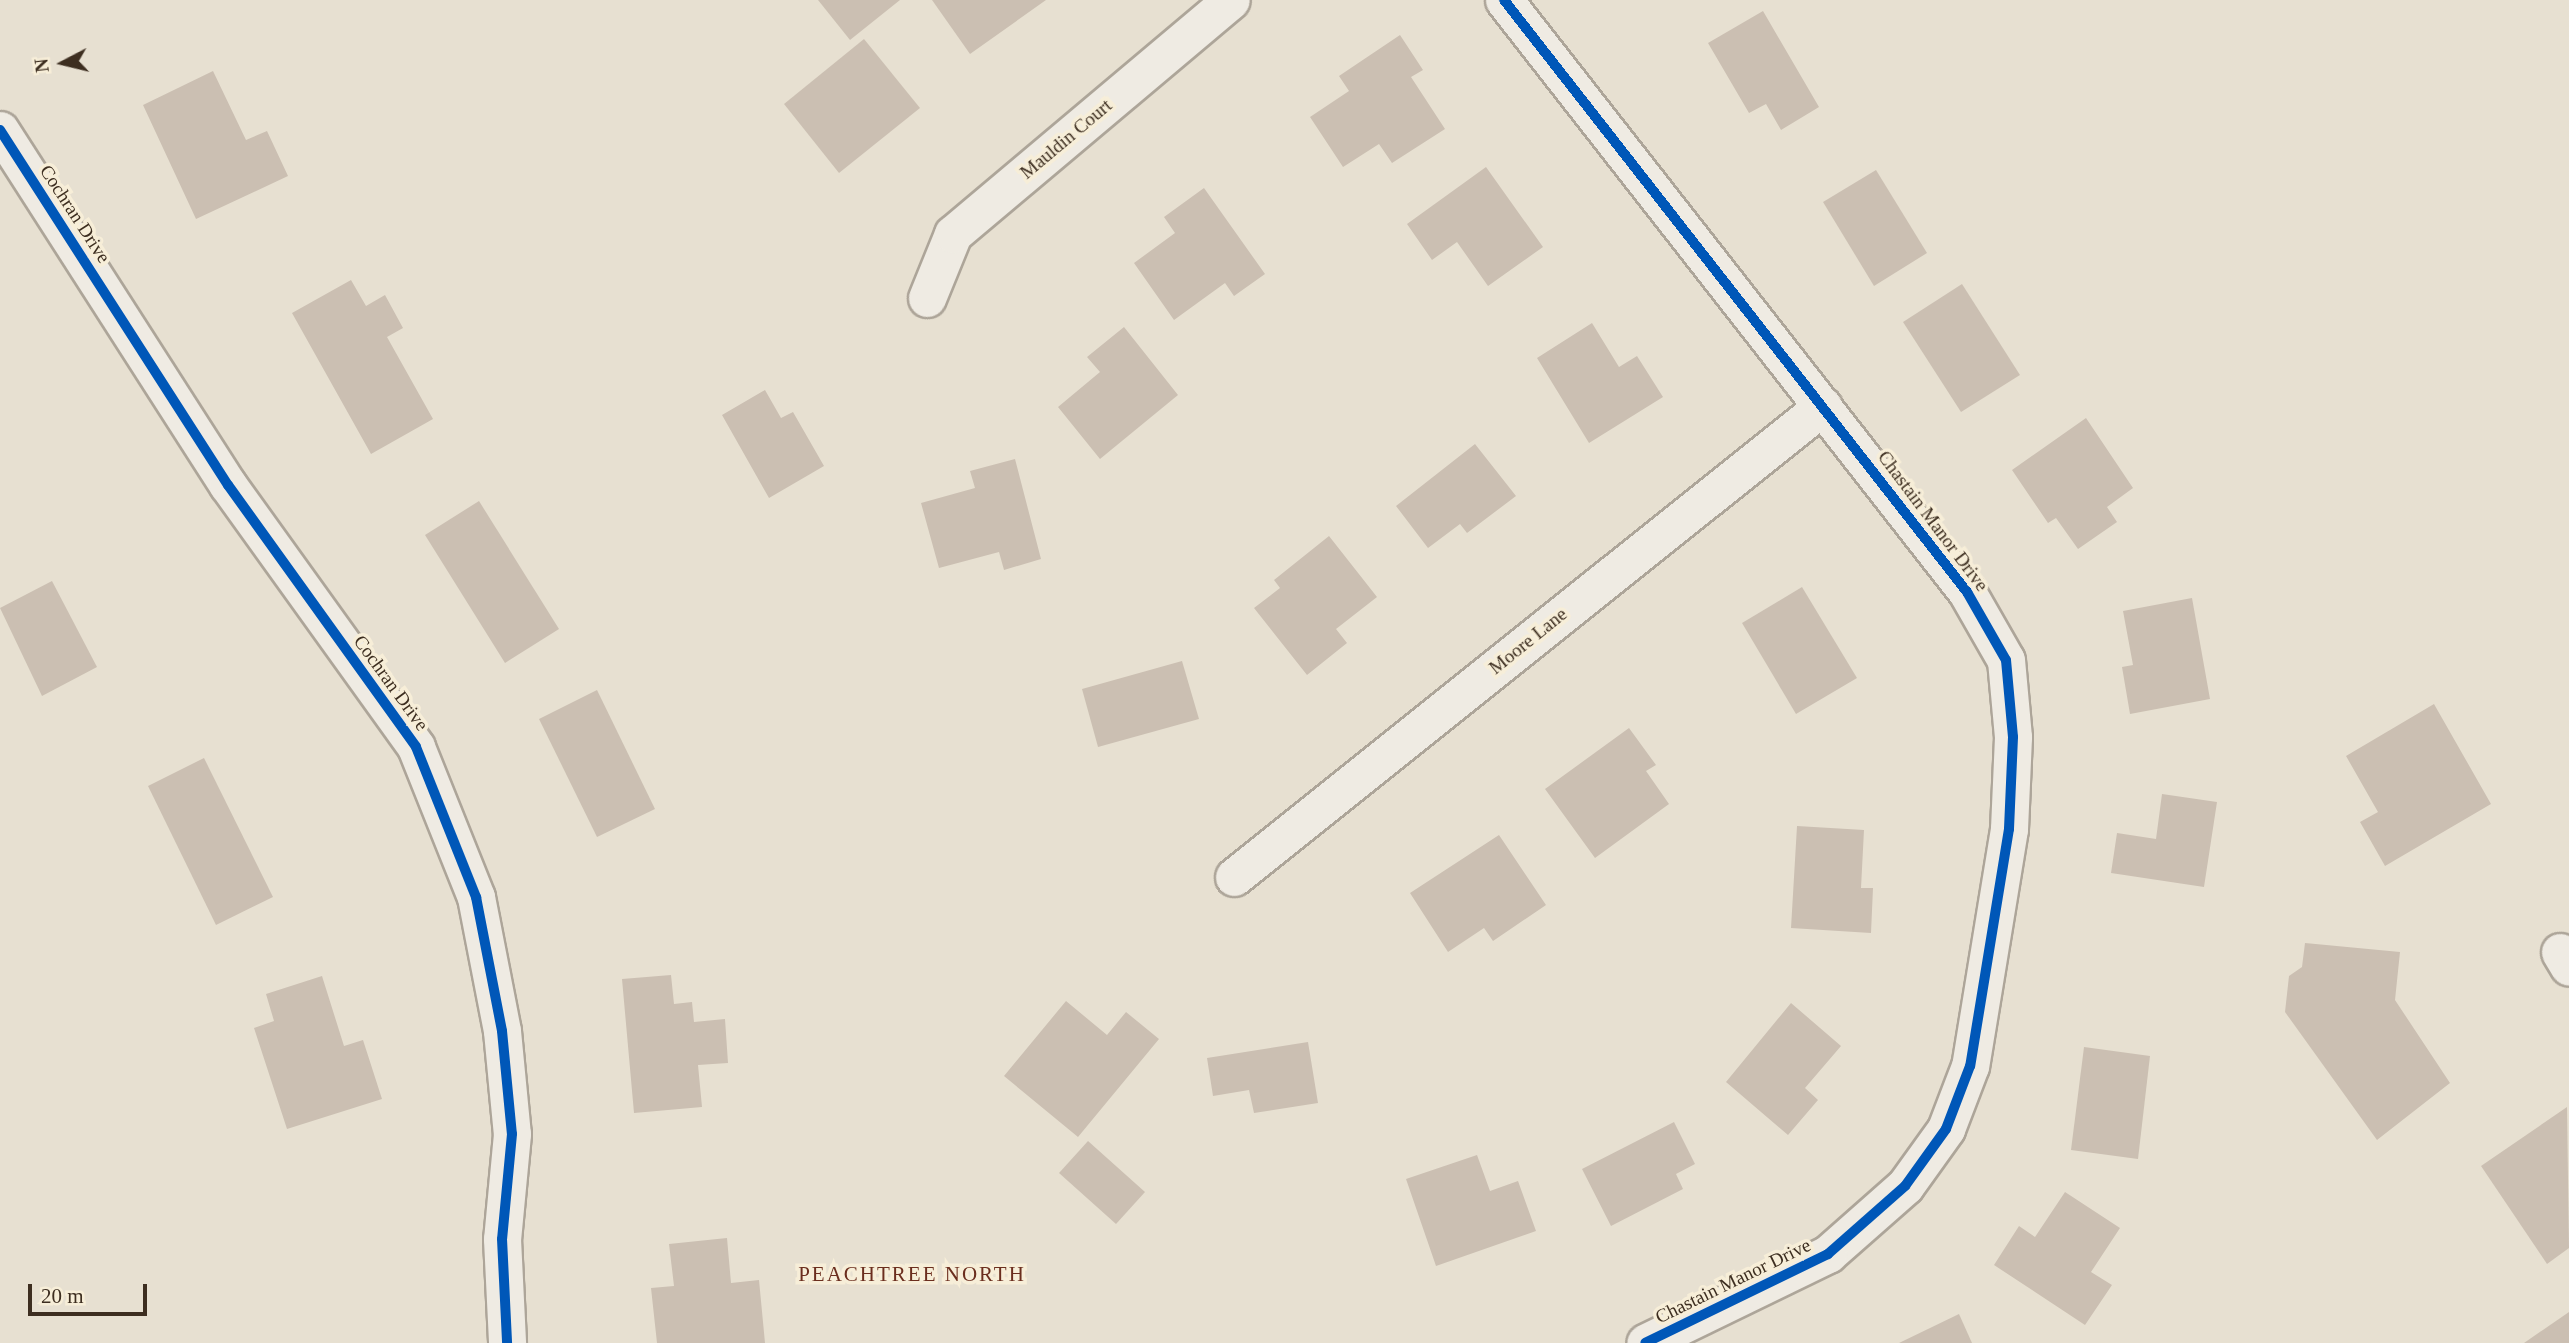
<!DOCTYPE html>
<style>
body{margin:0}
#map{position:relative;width:2569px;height:1343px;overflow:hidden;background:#e7e0d1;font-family:Georgia,serif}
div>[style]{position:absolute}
.building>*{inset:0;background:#cbbfb2}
.roads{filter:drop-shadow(2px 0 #ada599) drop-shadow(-2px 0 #ada599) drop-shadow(0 2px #ada599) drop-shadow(0 -2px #ada599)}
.street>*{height:37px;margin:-18.5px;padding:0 18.5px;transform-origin:18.5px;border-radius:18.5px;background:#efebe3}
.cycleway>*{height:10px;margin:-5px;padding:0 5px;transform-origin:5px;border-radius:5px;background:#0057b8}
span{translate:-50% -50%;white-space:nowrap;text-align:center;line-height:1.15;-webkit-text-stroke:7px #f7eed8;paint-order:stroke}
.street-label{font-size:19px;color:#3d2e20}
.neighbourhood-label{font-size:21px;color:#6b2e1e;letter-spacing:2px}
.north{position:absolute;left:28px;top:28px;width:70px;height:70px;-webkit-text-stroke:5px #f7eed8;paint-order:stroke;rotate:263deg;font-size:19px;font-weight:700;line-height:28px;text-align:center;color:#3d2e20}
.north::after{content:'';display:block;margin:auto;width:24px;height:32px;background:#3d2e20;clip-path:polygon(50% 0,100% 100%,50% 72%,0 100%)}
.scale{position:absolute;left:28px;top:1284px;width:119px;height:32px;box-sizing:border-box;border:4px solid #3d2e20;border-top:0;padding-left:9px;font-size:21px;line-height:24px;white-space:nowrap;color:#3d2e20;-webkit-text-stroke:5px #f7eed8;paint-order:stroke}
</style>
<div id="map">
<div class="building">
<div style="clip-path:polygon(818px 0,900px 0,850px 40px)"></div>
<div style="clip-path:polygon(932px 0,1046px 0,970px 54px)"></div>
<div style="clip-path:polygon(1763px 11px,1819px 107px,1781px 130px,1766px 104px,1749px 113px,1708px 43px)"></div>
<div style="clip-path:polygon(1400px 35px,1423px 70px,1411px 77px,1445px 129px,1392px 163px,1379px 144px,1343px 167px,1310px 117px,1349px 91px,1339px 76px)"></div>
<div style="clip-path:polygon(864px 39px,920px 108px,839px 173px,784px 104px)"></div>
<div style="clip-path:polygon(213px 71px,246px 140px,267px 131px,288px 176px,196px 219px,143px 105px)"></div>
<div style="clip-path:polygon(1486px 167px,1543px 247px,1488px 286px,1457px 242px,1432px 260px,1407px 224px)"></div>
<div style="clip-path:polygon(1876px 170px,1927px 253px,1874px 286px,1823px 202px)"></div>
<div style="clip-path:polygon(1204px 188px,1265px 274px,1234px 296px,1225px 283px,1174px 320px,1134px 263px,1175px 233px,1164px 217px)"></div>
<div style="clip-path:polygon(351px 280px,366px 306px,385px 295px,403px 328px,387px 337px,433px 419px,371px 454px,292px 313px)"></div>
<div style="clip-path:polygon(1962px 284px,2020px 375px,1961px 412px,1903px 322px)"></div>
<div style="clip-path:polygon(1592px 323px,1619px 367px,1637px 356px,1663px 397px,1589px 443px,1537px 358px)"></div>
<div style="clip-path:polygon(1124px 327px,1178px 395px,1100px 459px,1058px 407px,1100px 372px,1087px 357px)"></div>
<div style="clip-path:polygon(765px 390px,781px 418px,793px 412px,824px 466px,769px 498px,722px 415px)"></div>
<div style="clip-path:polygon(2086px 418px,2133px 488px,2107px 507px,2117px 522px,2078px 549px,2056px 518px,2048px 523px,2012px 470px)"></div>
<div style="clip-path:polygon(1475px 444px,1516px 496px,1467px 533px,1460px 524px,1428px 548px,1396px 506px)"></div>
<div style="clip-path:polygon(1015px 459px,1041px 559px,1004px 570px,999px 552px,939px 568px,921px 503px,975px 488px,970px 471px)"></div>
<div style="clip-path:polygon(479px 501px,559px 629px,505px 663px,425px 535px)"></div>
<div style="clip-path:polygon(1329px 536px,1377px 597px,1336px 629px,1347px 643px,1307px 675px,1254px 608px,1280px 588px,1274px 580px)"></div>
<div style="clip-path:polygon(52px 581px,97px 667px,42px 696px,0 608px)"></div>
<div style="clip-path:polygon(1802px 587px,1857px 678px,1796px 714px,1742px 623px)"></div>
<div style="clip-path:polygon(2192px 598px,2210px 699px,2130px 714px,2122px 667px,2133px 665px,2123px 611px)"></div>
<div style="clip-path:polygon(1182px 661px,1199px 719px,1098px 747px,1082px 689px)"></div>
<div style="clip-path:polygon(597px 690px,655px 809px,597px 837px,539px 719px)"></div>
<div style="clip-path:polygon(2434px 704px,2491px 804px,2385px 866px,2360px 822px,2378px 812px,2346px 756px)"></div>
<div style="clip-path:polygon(1629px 728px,1656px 765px,1646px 771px,1669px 804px,1595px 858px,1545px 789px)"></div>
<div style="clip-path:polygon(204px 758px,273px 897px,216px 925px,148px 786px)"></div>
<div style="clip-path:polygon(2162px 794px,2217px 802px,2204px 887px,2111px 873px,2117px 833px,2156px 839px)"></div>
<div style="clip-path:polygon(1797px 826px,1864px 830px,1861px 888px,1873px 888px,1871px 933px,1791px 928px)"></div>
<div style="clip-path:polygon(1499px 835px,1546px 905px,1493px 941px,1484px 928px,1448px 952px,1410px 893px)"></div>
<div style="clip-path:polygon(2305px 943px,2400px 952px,2395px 1000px,2450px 1083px,2377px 1140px,2285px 1012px,2289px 976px,2302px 967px)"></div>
<div style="clip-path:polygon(671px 975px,674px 1004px,692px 1002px,694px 1022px,725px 1019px,728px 1063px,698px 1065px,702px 1107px,634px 1113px,622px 979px)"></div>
<div style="clip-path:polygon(322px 976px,344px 1046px,363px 1040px,382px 1099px,287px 1129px,254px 1028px,274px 1021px,266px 994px)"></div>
<div style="clip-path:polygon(1066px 1001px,1107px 1035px,1126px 1012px,1159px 1039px,1078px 1137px,1004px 1076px)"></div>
<div style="clip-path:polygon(1791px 1003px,1841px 1046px,1805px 1088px,1818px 1100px,1788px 1135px,1726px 1082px)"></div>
<div style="clip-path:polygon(1308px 1042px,1318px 1103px,1254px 1113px,1249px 1090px,1213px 1096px,1207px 1058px)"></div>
<div style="clip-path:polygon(2084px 1047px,2150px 1056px,2138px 1159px,2071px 1150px)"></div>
<div style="clip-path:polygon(2567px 1107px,2569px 1248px,2547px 1264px,2481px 1166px)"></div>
<div style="clip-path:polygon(1674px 1122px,1695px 1164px,1676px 1174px,1683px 1189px,1611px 1226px,1582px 1169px)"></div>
<div style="clip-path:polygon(1088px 1141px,1145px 1192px,1116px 1224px,1059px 1173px)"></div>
<div style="clip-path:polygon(1477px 1155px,1490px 1191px,1518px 1181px,1536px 1231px,1436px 1266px,1406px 1179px)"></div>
<div style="clip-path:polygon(2065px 1192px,2120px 1228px,2091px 1272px,2112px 1285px,2085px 1325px,1994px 1265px,2019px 1226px,2035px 1237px)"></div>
<div style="clip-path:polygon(727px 1238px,731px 1283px,759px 1280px,765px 1343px,657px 1343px,651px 1288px,674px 1286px,669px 1244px)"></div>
<div style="clip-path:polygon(2569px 1312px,2569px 1343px,2524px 1343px)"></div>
<div style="clip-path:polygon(1959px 1314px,1972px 1343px,1899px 1343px)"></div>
</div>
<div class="roads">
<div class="street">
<div style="left:1504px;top:0;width:752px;rotate:51.97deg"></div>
<div style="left:1967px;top:592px;width:78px;rotate:60.2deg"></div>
<div style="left:2006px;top:660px;width:77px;rotate:84.8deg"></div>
<div style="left:2013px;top:737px;width:92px;rotate:92.5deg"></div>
<div style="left:2009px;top:829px;width:240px;rotate:99.3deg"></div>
<div style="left:1970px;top:1066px;width:67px;rotate:110.9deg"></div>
<div style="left:1946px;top:1129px;width:70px;rotate:125.7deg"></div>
<div style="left:1905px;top:1186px;width:103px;rotate:138.6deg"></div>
<div style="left:1828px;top:1254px;width:203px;rotate:154.1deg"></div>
<div style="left:0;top:130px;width:422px;rotate:57.3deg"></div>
<div style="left:228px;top:485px;width:322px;rotate:54.3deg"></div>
<div style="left:416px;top:747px;width:162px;rotate:68.2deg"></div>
<div style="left:476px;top:897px;width:136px;rotate:79deg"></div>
<div style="left:502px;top:1031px;width:103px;rotate:84.5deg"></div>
<div style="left:512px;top:1134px;width:105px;rotate:95.4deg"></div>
<div style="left:502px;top:1239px;width:104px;rotate:87.2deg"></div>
<div style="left:927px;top:298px;width:69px;rotate:-67.9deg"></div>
<div style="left:953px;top:234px;width:363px;rotate:-40.1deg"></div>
<div style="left:1234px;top:877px;width:754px;rotate:-38.65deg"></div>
<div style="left:2560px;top:952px;width:17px;rotate:59deg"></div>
</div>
</div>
<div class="cycleway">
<div style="left:1504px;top:0;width:752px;rotate:51.97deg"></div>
<div style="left:1967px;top:592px;width:78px;rotate:60.2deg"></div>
<div style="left:2006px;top:660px;width:77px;rotate:84.8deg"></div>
<div style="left:2013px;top:737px;width:92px;rotate:92.5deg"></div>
<div style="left:2009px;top:829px;width:240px;rotate:99.3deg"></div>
<div style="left:1970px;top:1066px;width:67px;rotate:110.9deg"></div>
<div style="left:1946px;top:1129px;width:70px;rotate:125.7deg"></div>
<div style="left:1905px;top:1186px;width:103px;rotate:138.6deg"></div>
<div style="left:1828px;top:1254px;width:203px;rotate:154.1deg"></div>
<div style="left:0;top:130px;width:422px;rotate:57.3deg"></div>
<div style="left:228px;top:485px;width:322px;rotate:54.3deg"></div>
<div style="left:416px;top:747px;width:162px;rotate:68.2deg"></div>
<div style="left:476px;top:897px;width:136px;rotate:79deg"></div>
<div style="left:502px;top:1031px;width:103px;rotate:84.5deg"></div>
<div style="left:512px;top:1134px;width:105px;rotate:95.4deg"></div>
<div style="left:502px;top:1239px;width:104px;rotate:87.2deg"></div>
</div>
<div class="street-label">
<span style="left:1066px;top:139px;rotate:-40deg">Mauldin Court</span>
<span style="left:75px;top:214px;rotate:57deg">Cochran Drive</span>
<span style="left:1933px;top:521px;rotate:53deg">Chastain Manor Drive</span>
<span style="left:1528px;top:641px;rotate:-39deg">Moore Lane</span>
<span style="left:391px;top:683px;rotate:54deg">Cochran Drive</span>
<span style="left:1733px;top:1281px;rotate:-26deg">Chastain Manor Drive</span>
</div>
<div class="neighbourhood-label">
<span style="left:912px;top:1274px">PEACHTREE NORTH</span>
</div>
<div class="north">N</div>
<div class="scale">20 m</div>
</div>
